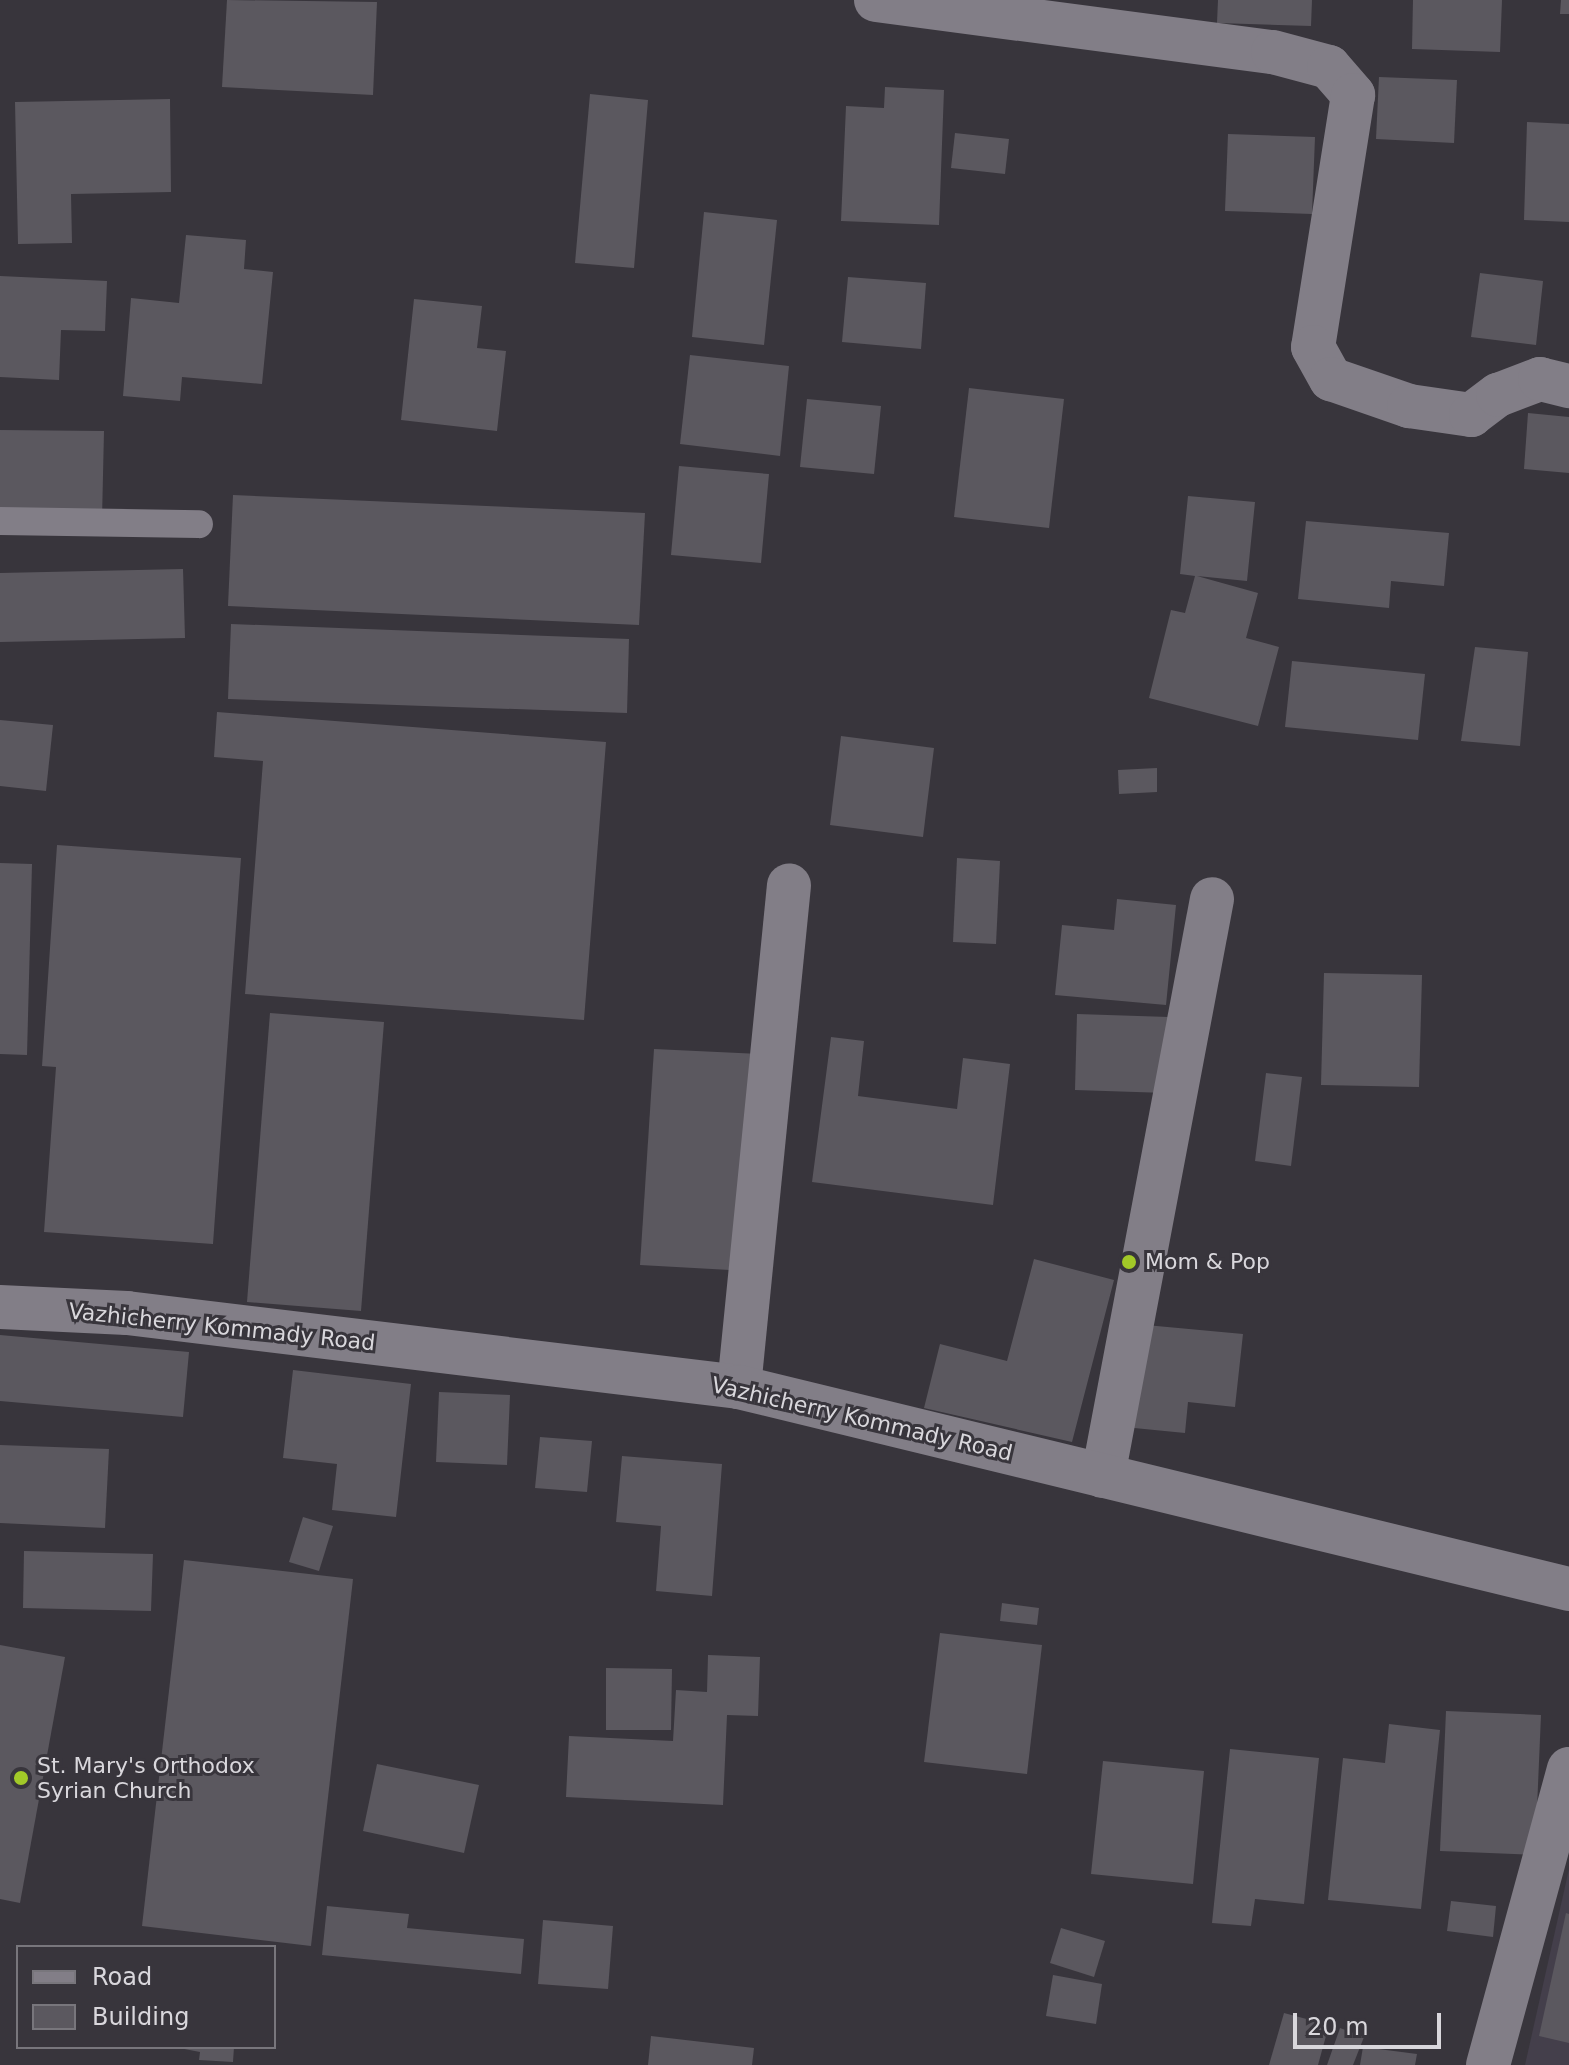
<!DOCTYPE html>
<style>
body{margin:0}
#map{position:relative;width:1569px;height:2065px;overflow:hidden;background:#38353c;font-family:"DejaVu Sans",sans-serif}
div>[style]{position:absolute}
.built>*{inset:0;background:#443f4b}
.building>*{inset:0;background:#5b585f}
.lane>*{height:28px;margin:-14px;padding:0 14px;transform-origin:14px;border-radius:14px;background:#827e87}
.street>*{height:44px;margin:-22px;padding:0 22px;transform-origin:22px;border-radius:22px;background:#827e87}
.secondary>*{height:44px;margin:-22px;padding:0 22px;transform-origin:22px;border-radius:22px;background:#827e87}
.dots>*{width:22px;height:22px;translate:-50% -50%;box-sizing:border-box;border:4px solid #38353c;border-radius:50%}
span{translate:-50% -50%;white-space:nowrap;text-align:center;line-height:1.15;-webkit-text-stroke:6px #38353c;paint-order:stroke}
.poi-label{font-size:22px;color:#d9d7dc}
.left{translate:0 -50%;text-align:left}
.street-label{font-size:22px;color:#d9d7dc}
.legend{position:absolute;left:16px;top:1945px;width:260px;height:104px;box-sizing:border-box;background:#38353c;border:2px solid #78767c;margin:0;padding:10px 14px;list-style:none;font-size:24px;color:#d9d7dc}
.legend li{display:flex;align-items:center;gap:16px;height:40px}
.legend b{width:40px;border:2px solid #78767c}
.scale{position:absolute;left:1293px;top:2013px;width:148px;height:36px;box-sizing:border-box;border:4px solid #d9d7dc;border-top:0;padding-left:10px;font-size:24px;line-height:28px;white-space:nowrap;color:#d9d7dc;-webkit-text-stroke:6px #38353c;paint-order:stroke}
</style>
<div id="map">
<div class="built">
<div style="clip-path:polygon(1569px 1869px,1569px 2065px,1525px 2065px)"></div>
</div>
<div class="building">
<div style="clip-path:polygon(227px 0,377px 2px,373px 95px,222px 87px)"></div>
<div style="clip-path:polygon(1218px 0,1312px 0,1311px 26px,1217px 23px)"></div>
<div style="clip-path:polygon(1413px 0,1502px 0,1500px 52px,1412px 49px)"></div>
<div style="clip-path:polygon(1561px 0,1569px 0,1569px 14px,1560px 14px)"></div>
<div style="clip-path:polygon(1379px 77px,1457px 80px,1454px 143px,1376px 139px)"></div>
<div style="clip-path:polygon(885px 87px,944px 90px,939px 225px,841px 221px,846px 106px,884px 108px)"></div>
<div style="clip-path:polygon(590px 94px,648px 100px,634px 268px,575px 263px)"></div>
<div style="clip-path:polygon(170px 99px,171px 192px,71px 194px,72px 243px,18px 244px,15px 102px)"></div>
<div style="clip-path:polygon(1527px 122px,1569px 124px,1569px 222px,1524px 220px)"></div>
<div style="clip-path:polygon(955px 133px,1009px 139px,1005px 174px,951px 168px)"></div>
<div style="clip-path:polygon(1228px 134px,1315px 137px,1312px 214px,1225px 211px)"></div>
<div style="clip-path:polygon(704px 212px,777px 220px,764px 345px,692px 337px)"></div>
<div style="clip-path:polygon(186px 235px,246px 240px,244px 269px,273px 272px,262px 384px,182px 377px,180px 401px,123px 396px,131px 298px,179px 303px)"></div>
<div style="clip-path:polygon(1480px 273px,1543px 281px,1536px 345px,1471px 337px)"></div>
<div style="clip-path:polygon(0 276px,107px 281px,105px 331px,61px 330px,59px 380px,0 377px)"></div>
<div style="clip-path:polygon(848px 277px,926px 283px,921px 349px,842px 342px)"></div>
<div style="clip-path:polygon(414px 299px,482px 306px,477px 348px,506px 351px,497px 431px,401px 420px)"></div>
<div style="clip-path:polygon(690px 355px,789px 366px,780px 456px,680px 444px)"></div>
<div style="clip-path:polygon(969px 388px,1064px 399px,1049px 528px,954px 517px)"></div>
<div style="clip-path:polygon(807px 399px,881px 406px,874px 474px,800px 467px)"></div>
<div style="clip-path:polygon(1528px 413px,1569px 417px,1569px 473px,1524px 469px)"></div>
<div style="clip-path:polygon(0 430px,104px 431px,102px 519px,0 518px)"></div>
<div style="clip-path:polygon(679px 466px,769px 474px,761px 563px,671px 555px)"></div>
<div style="clip-path:polygon(233px 495px,645px 513px,639px 625px,228px 606px)"></div>
<div style="clip-path:polygon(1188px 496px,1255px 502px,1247px 581px,1197px 576px,1258px 593px,1246px 638px,1279px 647px,1258px 726px,1149px 698px,1171px 610px,1185px 613px,1195px 576px,1180px 574px)"></div>
<div style="clip-path:polygon(1306px 521px,1449px 533px,1444px 586px,1391px 581px,1389px 608px,1298px 599px)"></div>
<div style="clip-path:polygon(183px 569px,185px 638px,0 642px,0 573px)"></div>
<div style="clip-path:polygon(231px 624px,629px 639px,627px 713px,228px 699px)"></div>
<div style="clip-path:polygon(1475px 647px,1528px 652px,1520px 746px,1461px 741px)"></div>
<div style="clip-path:polygon(1292px 661px,1425px 674px,1418px 740px,1285px 727px)"></div>
<div style="clip-path:polygon(217px 712px,606px 742px,584px 1020px,245px 994px,263px 761px,214px 757px)"></div>
<div style="clip-path:polygon(0 720px,53px 725px,46px 791px,0 786px)"></div>
<div style="clip-path:polygon(841px 736px,934px 748px,923px 837px,830px 825px)"></div>
<div style="clip-path:polygon(1157px 768px,1157px 792px,1119px 794px,1118px 770px)"></div>
<div style="clip-path:polygon(57px 845px,241px 858px,213px 1244px,44px 1232px,56px 1067px,42px 1066px)"></div>
<div style="clip-path:polygon(957px 858px,1000px 861px,996px 944px,953px 942px)"></div>
<div style="clip-path:polygon(0 863px,32px 864px,27px 1055px,0 1054px)"></div>
<div style="clip-path:polygon(1117px 899px,1176px 905px,1166px 1005px,1055px 995px,1062px 925px,1114px 930px)"></div>
<div style="clip-path:polygon(1324px 973px,1422px 975px,1419px 1087px,1321px 1085px)"></div>
<div style="clip-path:polygon(270px 1013px,384px 1022px,361px 1311px,247px 1302px)"></div>
<div style="clip-path:polygon(1077px 1014px,1169px 1017px,1166px 1093px,1075px 1090px)"></div>
<div style="clip-path:polygon(831px 1037px,864px 1041px,858px 1096px,957px 1109px,963px 1058px,1010px 1064px,993px 1205px,812px 1182px)"></div>
<div style="clip-path:polygon(654px 1049px,760px 1054px,748px 1271px,640px 1265px)"></div>
<div style="clip-path:polygon(1266px 1073px,1302px 1077px,1291px 1166px,1255px 1161px)"></div>
<div style="clip-path:polygon(1034px 1259px,1114px 1280px,1072px 1442px,924px 1408px,940px 1344px,1007px 1361px)"></div>
<div style="clip-path:polygon(1135px 1324px,1243px 1334px,1235px 1407px,1188px 1402px,1185px 1433px,1124px 1427px)"></div>
<div style="clip-path:polygon(0 1335px,189px 1352px,183px 1417px,0 1401px)"></div>
<div style="clip-path:polygon(293px 1370px,411px 1384px,396px 1517px,332px 1510px,337px 1464px,283px 1458px)"></div>
<div style="clip-path:polygon(439px 1392px,510px 1395px,507px 1465px,436px 1462px)"></div>
<div style="clip-path:polygon(540px 1437px,592px 1441px,587px 1492px,535px 1488px)"></div>
<div style="clip-path:polygon(0 1445px,109px 1449px,105px 1528px,0 1523px)"></div>
<div style="clip-path:polygon(622px 1456px,722px 1464px,712px 1596px,656px 1591px,661px 1526px,616px 1522px)"></div>
<div style="clip-path:polygon(303px 1517px,333px 1526px,319px 1571px,289px 1562px)"></div>
<div style="clip-path:polygon(24px 1551px,153px 1554px,151px 1611px,23px 1608px)"></div>
<div style="clip-path:polygon(184px 1560px,353px 1579px,311px 1946px,142px 1926px)"></div>
<div style="clip-path:polygon(1002px 1603px,1039px 1608px,1037px 1625px,1000px 1621px)"></div>
<div style="clip-path:polygon(940px 1633px,1042px 1645px,1027px 1774px,924px 1762px)"></div>
<div style="clip-path:polygon(0 1645px,65px 1657px,20px 1903px,0 1899px)"></div>
<div style="clip-path:polygon(708px 1655px,760px 1657px,758px 1716px,727px 1715px,723px 1805px,566px 1797px,569px 1736px,673px 1741px,676px 1690px,707px 1692px)"></div>
<div style="clip-path:polygon(606px 1668px,672px 1669px,671px 1730px,606px 1730px)"></div>
<div style="clip-path:polygon(1446px 1711px,1541px 1715px,1535px 1855px,1440px 1851px)"></div>
<div style="clip-path:polygon(1389px 1724px,1440px 1730px,1421px 1909px,1328px 1900px,1343px 1758px,1385px 1763px)"></div>
<div style="clip-path:polygon(1230px 1749px,1319px 1758px,1304px 1904px,1255px 1899px,1251px 1926px,1212px 1923px)"></div>
<div style="clip-path:polygon(1103px 1761px,1204px 1771px,1193px 1884px,1091px 1874px)"></div>
<div style="clip-path:polygon(377px 1764px,479px 1785px,464px 1853px,363px 1831px)"></div>
<div style="clip-path:polygon(1451px 1901px,1496px 1906px,1493px 1937px,1447px 1931px)"></div>
<div style="clip-path:polygon(327px 1906px,409px 1914px,407px 1928px,524px 1939px,521px 1974px,322px 1955px)"></div>
<div style="clip-path:polygon(1566px 1913px,1569px 1914px,1569px 2043px,1539px 2036px)"></div>
<div style="clip-path:polygon(543px 1920px,613px 1926px,608px 1989px,538px 1984px)"></div>
<div style="clip-path:polygon(1061px 1928px,1105px 1941px,1094px 1977px,1050px 1963px)"></div>
<div style="clip-path:polygon(1053px 1975px,1102px 1984px,1096px 2024px,1046px 2016px)"></div>
<div style="clip-path:polygon(1284px 2013px,1329px 2025px,1318px 2065px,1269px 2065px)"></div>
<div style="clip-path:polygon(1340px 2028px,1364px 2037px,1353px 2065px,1327px 2065px)"></div>
<div style="clip-path:polygon(651px 2036px,754px 2048px,752px 2065px,648px 2065px)"></div>
<div style="clip-path:polygon(174px 2047px,234px 2047px,233px 2062px,199px 2060px,200px 2052px)"></div>
<div style="clip-path:polygon(1363px 2047px,1417px 2054px,1415px 2065px,1360px 2065px)"></div>
</div>
<div class="lane">
<div style="left:0;top:521px;width:199px;rotate:0.9deg"></div>
</div>
<div class="street">
<div style="left:876px;top:0;width:400px;rotate:7.5deg"></div>
<div style="left:1273px;top:52px;width:58px;rotate:15deg"></div>
<div style="left:1329px;top:67px;width:37px;rotate:49deg"></div>
<div style="left:1353px;top:95px;width:255px;rotate:99deg"></div>
<div style="left:1313px;top:347px;width:37px;rotate:61deg"></div>
<div style="left:1331px;top:379px;width:83px;rotate:19.1deg"></div>
<div style="left:1409px;top:406px;width:63px;rotate:8.3deg"></div>
<div style="left:1471px;top:415px;width:34px;rotate:-37deg"></div>
<div style="left:1498px;top:395px;width:45px;rotate:-20.9deg"></div>
<div style="left:1540px;top:379px;width:30px;rotate:14deg"></div>
<div style="left:739px;top:1387px;width:504px;rotate:-84.31deg"></div>
<div style="left:1103px;top:1476px;width:587px;rotate:-79.3deg"></div>
<div style="left:1488px;top:2065px;width:307px;rotate:-74.7deg"></div>
</div>
<div class="secondary">
<div style="left:0;top:1307px;width:127px;rotate:2.7deg"></div>
<div style="left:127px;top:1313px;width:616px;rotate:6.89deg"></div>
<div style="left:739px;top:1387px;width:854px;rotate:13.68deg"></div>
</div>
<div class="dots">
<div style="left:1129px;top:1262px;background:#a2c928"></div>
<div style="left:21px;top:1778px;background:#a2c928"></div>
</div>
<div class="poi-label">
<span class="left" style="left:1145px;top:1262px">Mom &amp; Pop</span>
<span class="left" style="left:37px;top:1778px">St. Mary's Orthodox<br>Syrian Church</span>
</div>
<div class="street-label">
<span style="left:222px;top:1327px;rotate:6deg">Vazhicherry Kommady Road</span>
<span style="left:862px;top:1419px;rotate:13deg">Vazhicherry Kommady Road</span>
</div>
<ul class="legend">
<li><b style="height:10px;background:#827e87"></b>Road</li>
<li><b style="height:22px;background:#5b585f"></b>Building</li>
</ul>
<div class="scale">20 m</div>
</div>
